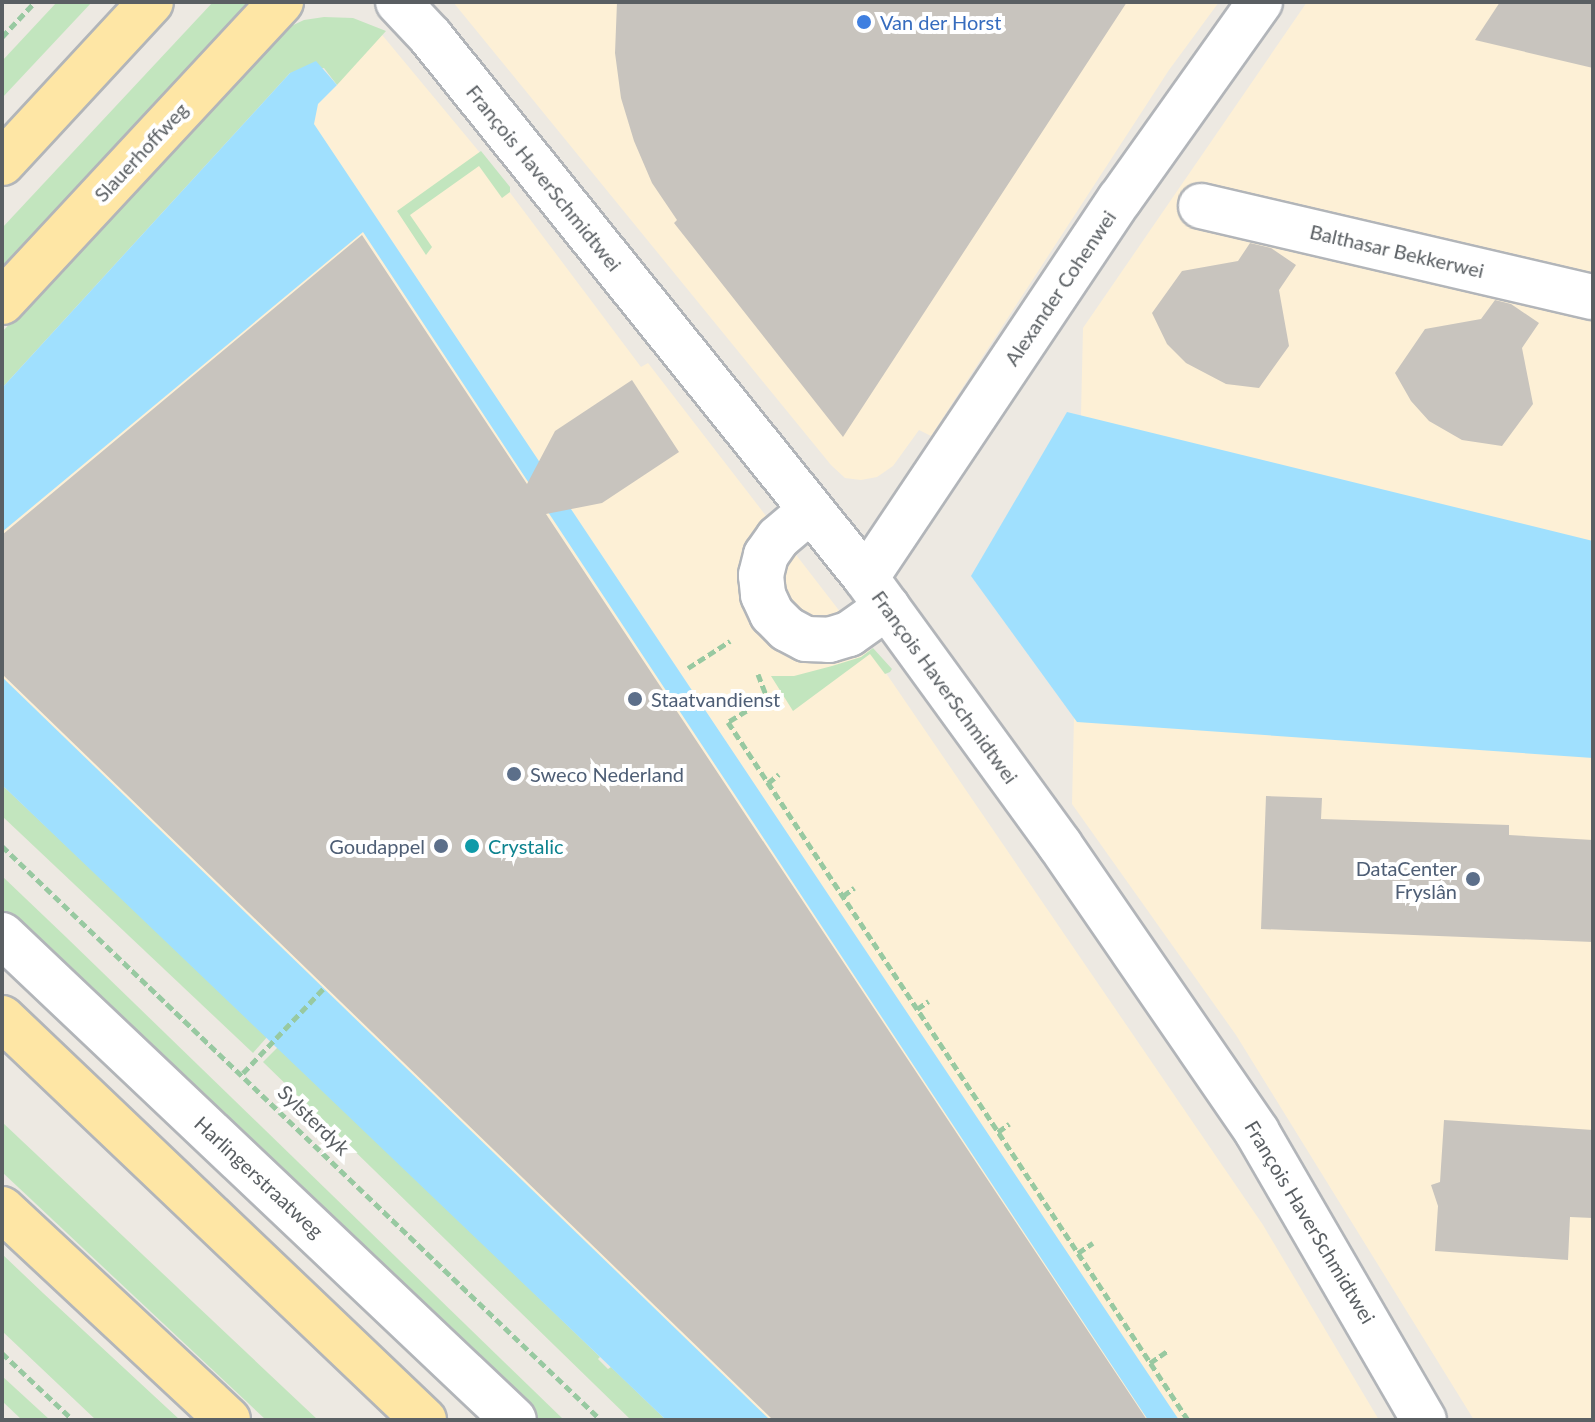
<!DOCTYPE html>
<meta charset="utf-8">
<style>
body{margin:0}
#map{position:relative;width:1595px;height:1422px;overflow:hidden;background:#ede9e2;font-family:Lato,sans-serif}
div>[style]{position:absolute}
.commercial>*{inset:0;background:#fdf0d6}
.green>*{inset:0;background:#c2e5be}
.water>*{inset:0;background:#a0e0fe}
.building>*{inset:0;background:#c8c4be}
.path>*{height:5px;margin-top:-2.5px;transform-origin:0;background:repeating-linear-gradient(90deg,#98c9a1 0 8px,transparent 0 12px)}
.roads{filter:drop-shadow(2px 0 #b2b5b9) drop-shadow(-2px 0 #b2b5b9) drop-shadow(0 2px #b2b5b9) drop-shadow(0 -2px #b2b5b9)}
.minor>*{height:44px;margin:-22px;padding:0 22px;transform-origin:22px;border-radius:22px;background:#fff}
.major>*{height:44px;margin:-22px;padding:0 22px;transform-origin:22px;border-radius:22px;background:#fee6a5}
.dots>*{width:22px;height:22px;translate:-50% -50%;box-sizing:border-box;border:4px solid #fff;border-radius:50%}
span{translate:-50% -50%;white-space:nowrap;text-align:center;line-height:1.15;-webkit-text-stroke:8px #fff;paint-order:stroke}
.shop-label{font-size:20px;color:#366cbe}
.left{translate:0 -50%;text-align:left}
.street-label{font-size:20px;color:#5a5f63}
.service-label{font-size:20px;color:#4e5e75}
.right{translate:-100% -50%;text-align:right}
.culture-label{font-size:20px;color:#0d838f}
.frame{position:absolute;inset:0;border:4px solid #5a5f63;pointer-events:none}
</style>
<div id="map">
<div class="commercial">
<div style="clip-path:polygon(453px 2px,1219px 2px,1169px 70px,931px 436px,919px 430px,893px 466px,877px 477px,861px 480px,845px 478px,831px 465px)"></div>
<div style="clip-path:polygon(1307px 2px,1593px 2px,1593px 1420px,1474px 1420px,1236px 1035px,1072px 804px,1083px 328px)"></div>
<div style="clip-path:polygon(378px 30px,481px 154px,641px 367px,648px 363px,875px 657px,1263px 1225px,1379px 1420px,734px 1420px,2px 729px,2px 474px)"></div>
</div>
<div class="green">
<div style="clip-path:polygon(57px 2px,92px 2px,2px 98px,2px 61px)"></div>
<div style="clip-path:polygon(213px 2px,266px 2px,2px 282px,2px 228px)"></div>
<div style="clip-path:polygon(324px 17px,353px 18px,386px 31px,337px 85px,324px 68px,290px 73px,2px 388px,2px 332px,287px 28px,304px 20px)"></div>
<div style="clip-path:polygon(481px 151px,510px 187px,510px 192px,502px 198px,479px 166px,410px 215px,432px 247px,426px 255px,397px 211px)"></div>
<div style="clip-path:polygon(873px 648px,892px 669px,890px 672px,885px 674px,870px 654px,793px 711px,771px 676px,794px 676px,832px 666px,861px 657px)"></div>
<div style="clip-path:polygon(2px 785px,268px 1036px,253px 1053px,2px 816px)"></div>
<div style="clip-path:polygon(2px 876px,67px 938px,564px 1420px,533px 1420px,2px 911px)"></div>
<div style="clip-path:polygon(279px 1046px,600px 1357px,598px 1359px,608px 1369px,611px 1367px,666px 1420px,631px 1420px,263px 1062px)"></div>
<div style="clip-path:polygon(2px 1122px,318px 1420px,266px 1420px,2px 1172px)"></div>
<div style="clip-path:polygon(2px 1254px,43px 1293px,180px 1420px,96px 1420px,2px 1331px)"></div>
<div style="clip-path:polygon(2px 1376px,50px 1420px,22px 1420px,2px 1401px)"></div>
</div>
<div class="water">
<div style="clip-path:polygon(316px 61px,337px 85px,318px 104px,314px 124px,1179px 1420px,1148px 1420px,363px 232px,2px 532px,2px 388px,290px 73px)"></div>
<div style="clip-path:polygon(1067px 412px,1593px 541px,1593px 758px,1077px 722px,971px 576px)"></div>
<div style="clip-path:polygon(2px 677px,770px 1420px,666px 1420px,2px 785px)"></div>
</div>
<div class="building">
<div style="clip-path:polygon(617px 2px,1127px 2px,843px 437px,674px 223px,677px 220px,652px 183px,634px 141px,621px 98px,615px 53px)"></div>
<div style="clip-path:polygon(1500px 2px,1593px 2px,1593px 68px,1475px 40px)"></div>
<div style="clip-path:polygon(362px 235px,527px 484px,555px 431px,632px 380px,679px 452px,602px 503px,546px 514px,1147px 1420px,773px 1420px,2px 674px,2px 535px)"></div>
<div style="clip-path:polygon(1250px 243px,1271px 248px,1296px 265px,1279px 290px,1289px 346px,1259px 388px,1226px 384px,1186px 363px,1167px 344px,1152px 313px,1182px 271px,1238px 261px)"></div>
<div style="clip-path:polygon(1495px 300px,1511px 304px,1539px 323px,1522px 348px,1533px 404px,1502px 446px,1462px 440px,1429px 421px,1411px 401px,1395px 373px,1425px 329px,1481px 319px)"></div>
<div style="clip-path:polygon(1266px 796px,1322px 798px,1321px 819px,1509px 825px,1509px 835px,1593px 840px,1593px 942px,1261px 929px)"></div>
<div style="clip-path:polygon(1444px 1120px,1593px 1130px,1593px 1218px,1570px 1217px,1568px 1260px,1435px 1251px,1438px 1206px,1431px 1185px,1440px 1182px)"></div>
</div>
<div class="path">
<div style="left:2px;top:37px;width:48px;rotate:-46.7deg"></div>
<div style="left:688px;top:668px;width:50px;rotate:-32.7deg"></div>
<div style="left:758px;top:674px;width:26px;rotate:69deg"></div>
<div style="left:767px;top:698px;width:46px;rotate:148.4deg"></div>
<div style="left:728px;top:722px;width:836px;rotate:56.61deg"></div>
<div style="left:768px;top:783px;width:14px;rotate:-39deg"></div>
<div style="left:2px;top:846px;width:830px;rotate:43.78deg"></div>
<div style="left:843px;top:896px;width:14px;rotate:-36deg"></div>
<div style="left:917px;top:1009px;width:14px;rotate:-34deg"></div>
<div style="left:243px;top:1073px;width:119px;rotate:-46.4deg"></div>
<div style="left:998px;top:1132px;width:14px;rotate:-36deg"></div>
<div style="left:1078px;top:1253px;width:18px;rotate:-34deg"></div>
<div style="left:2px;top:1353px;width:98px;rotate:43.3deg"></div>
<div style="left:1150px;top:1363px;width:21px;rotate:-35deg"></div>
</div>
<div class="roads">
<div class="minor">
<div style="left:398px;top:2px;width:47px;rotate:46.7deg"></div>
<div style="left:430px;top:36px;width:696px;rotate:51.19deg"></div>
<div style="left:866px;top:578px;width:330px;rotate:54deg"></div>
<div style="left:1060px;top:845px;width:348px;rotate:55.5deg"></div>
<div style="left:1257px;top:1132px;width:333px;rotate:59.9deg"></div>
<div style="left:1201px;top:206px;width:402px;rotate:13.1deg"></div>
<div style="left:811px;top:510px;width:43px;rotate:139.7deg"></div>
<div style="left:778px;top:538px;width:21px;rotate:125deg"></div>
<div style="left:766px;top:555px;width:21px;rotate:104deg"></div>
<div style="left:761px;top:575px;width:20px;rotate:84deg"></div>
<div style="left:763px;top:595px;width:21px;rotate:65deg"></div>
<div style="left:772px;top:614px;width:21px;rotate:45deg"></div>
<div style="left:787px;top:629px;width:21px;rotate:28deg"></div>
<div style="left:806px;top:639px;width:23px;rotate:2deg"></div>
<div style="left:829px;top:640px;width:21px;rotate:-17deg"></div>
<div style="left:849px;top:634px;width:47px;rotate:-35.4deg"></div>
<div style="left:866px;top:578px;width:456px;rotate:-56.2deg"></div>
<div style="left:1120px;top:199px;width:242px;rotate:-54.6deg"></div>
<div style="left:2px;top:935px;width:705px;rotate:43.45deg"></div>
</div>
<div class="major">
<div style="left:2px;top:163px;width:219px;rotate:-47.2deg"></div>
<div style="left:2px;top:302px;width:410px;rotate:-47.1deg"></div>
<div style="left:2px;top:1018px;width:583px;rotate:43.61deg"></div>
<div style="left:2px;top:1209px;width:309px;rotate:43deg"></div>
</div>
</div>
<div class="dots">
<div style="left:864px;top:22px;background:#3f7fe0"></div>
<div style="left:635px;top:699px;background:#5c6f8a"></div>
<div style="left:514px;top:774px;background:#5c6f8a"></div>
<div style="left:441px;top:846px;background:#5c6f8a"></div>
<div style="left:472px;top:846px;background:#0f9aa8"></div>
<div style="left:1473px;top:879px;background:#5c6f8a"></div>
</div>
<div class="shop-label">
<span class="left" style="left:880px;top:22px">Van der Horst</span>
</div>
<div class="street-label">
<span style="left:141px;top:152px;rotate:-47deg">Slauerhoffweg</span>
<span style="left:544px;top:178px;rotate:51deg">François HaverSchmidtwei</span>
<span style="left:1397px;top:251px;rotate:13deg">Balthasar Bekkerwei</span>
<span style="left:1060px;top:288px;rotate:-56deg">Alexander Cohenwei</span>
<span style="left:945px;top:687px;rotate:54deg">François HaverSchmidtwei</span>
<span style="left:314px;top:1120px;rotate:44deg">Sylsterdyk</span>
<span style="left:259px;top:1177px;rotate:43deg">Harlingerstraatweg</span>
<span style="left:1310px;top:1222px;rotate:59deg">François HaverSchmidtwei</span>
</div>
<div class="service-label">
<span class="left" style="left:651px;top:699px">Staatvandienst</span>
<span class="left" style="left:530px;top:774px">Sweco Nederland</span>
<span class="right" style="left:425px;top:846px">Goudappel</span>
<span class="right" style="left:1457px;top:880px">DataCenter<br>Fryslân</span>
</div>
<div class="culture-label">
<span class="left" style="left:488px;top:846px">Crystalic</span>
</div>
<div class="frame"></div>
</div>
